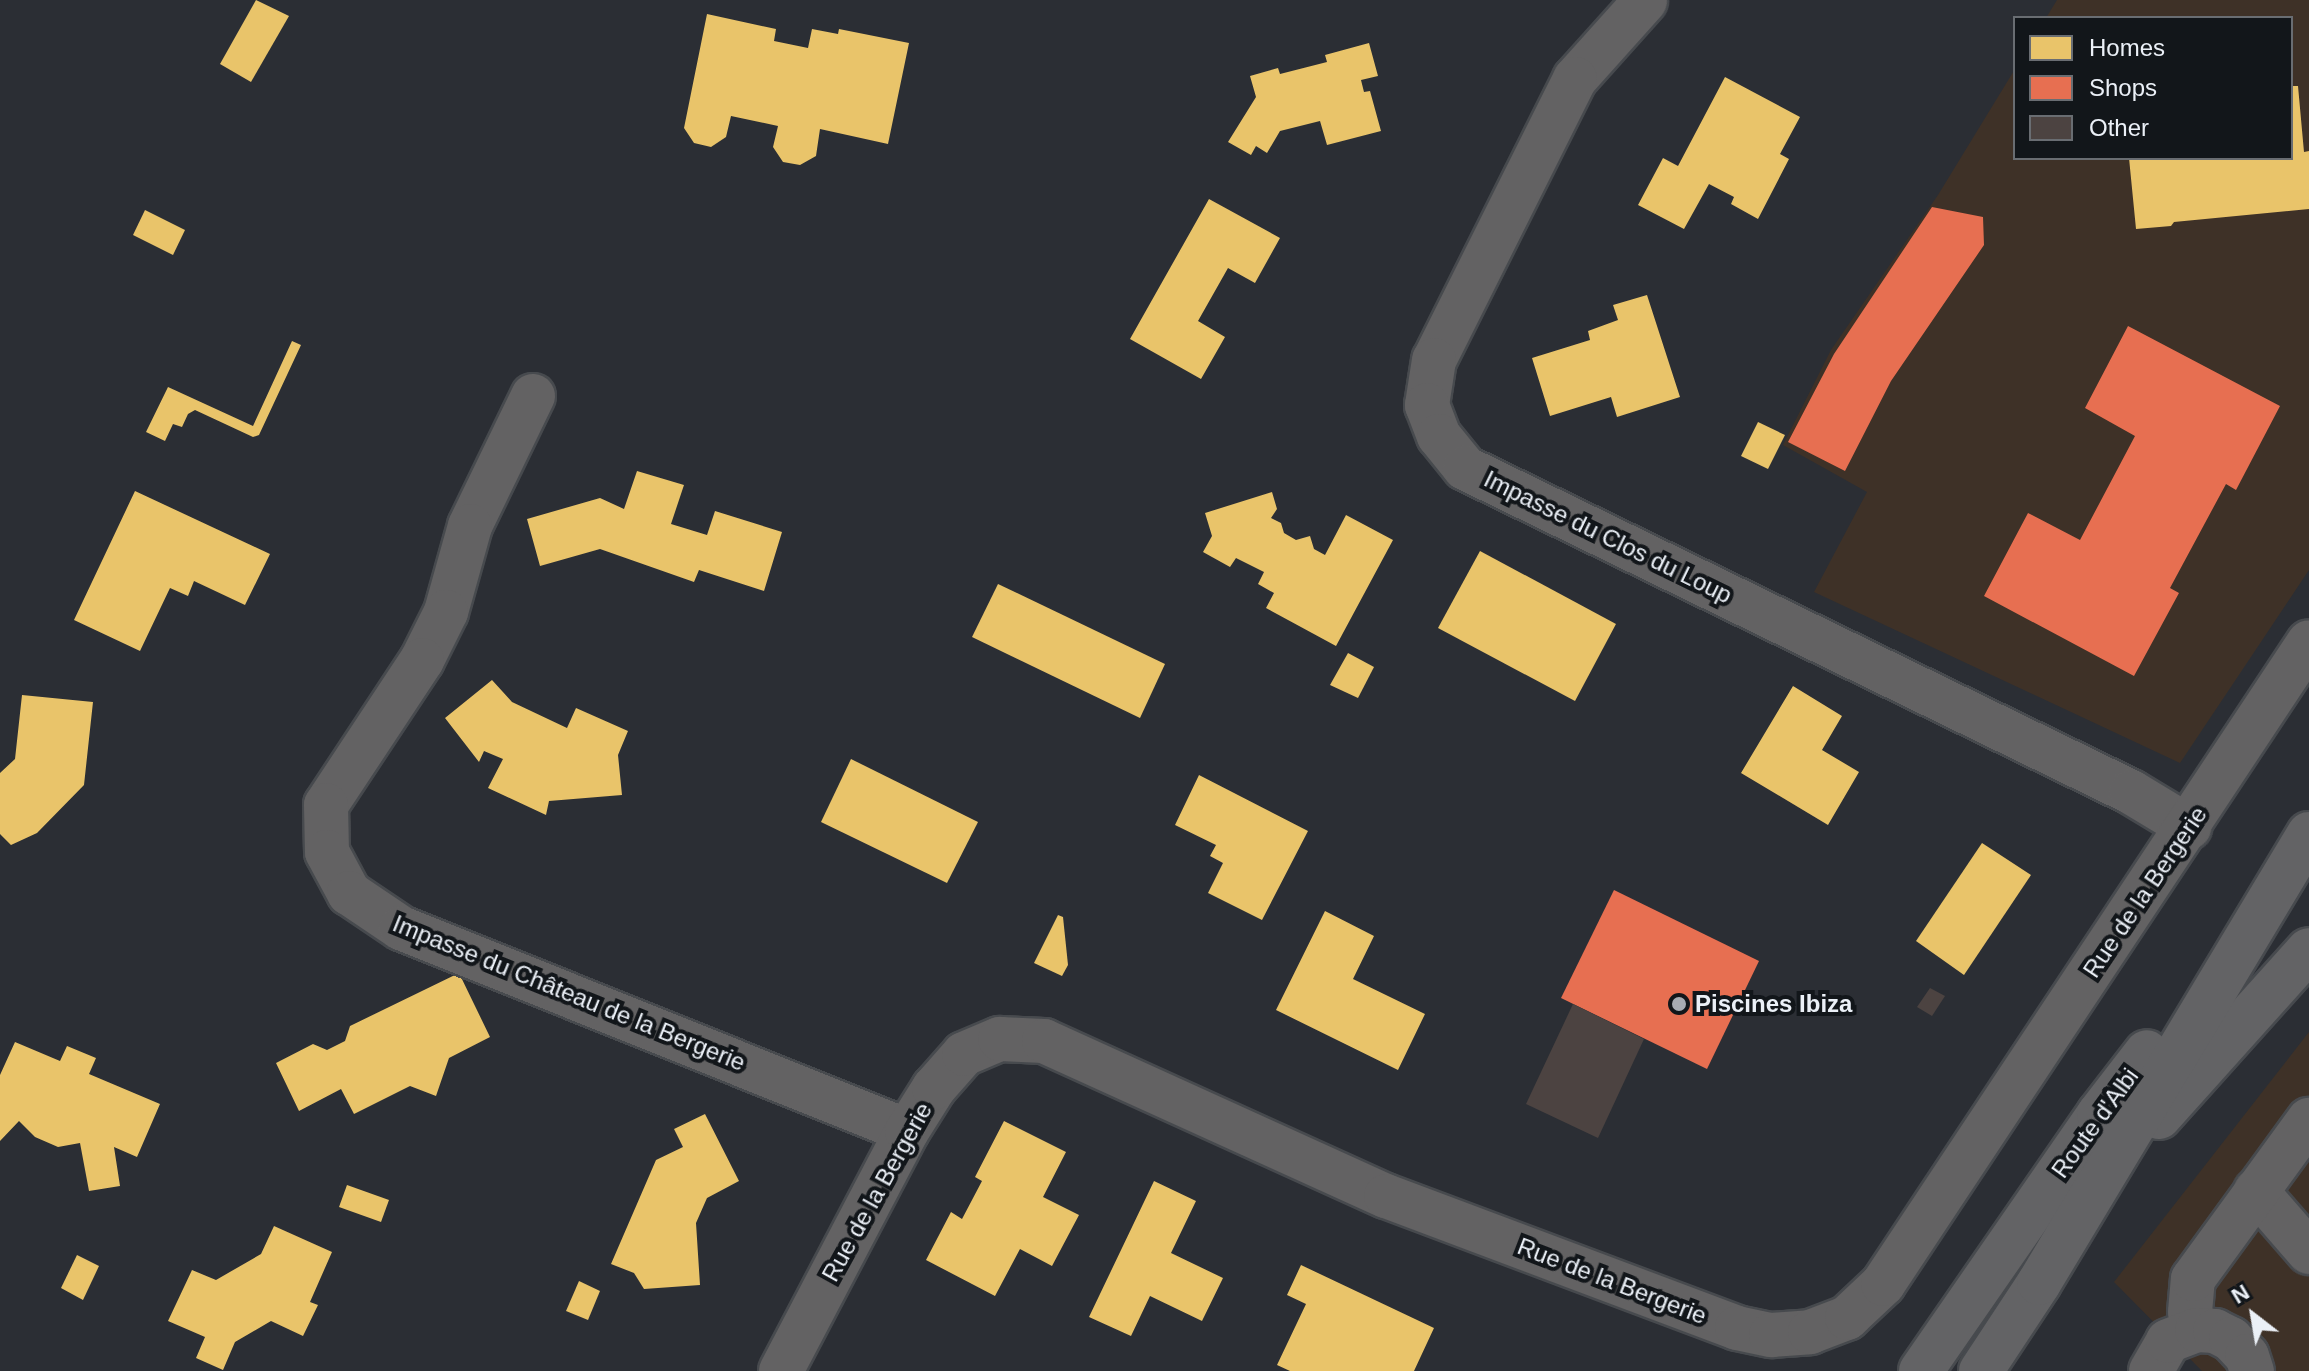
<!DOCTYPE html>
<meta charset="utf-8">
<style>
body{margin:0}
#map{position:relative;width:2309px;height:1371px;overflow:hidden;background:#2b2e34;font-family:Arial,sans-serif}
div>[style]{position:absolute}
.commercial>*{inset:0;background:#3e3127}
.homes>*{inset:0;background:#e9c46a}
.shops>*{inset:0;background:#e76f51}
.building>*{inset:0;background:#4c4341}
.roads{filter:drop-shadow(2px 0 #474a4e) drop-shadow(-2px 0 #474a4e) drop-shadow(0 2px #474a4e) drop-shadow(0 -2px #474a4e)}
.minor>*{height:44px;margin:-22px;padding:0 22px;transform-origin:22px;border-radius:22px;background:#636263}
.major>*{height:44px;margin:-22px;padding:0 22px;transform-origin:22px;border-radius:22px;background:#636365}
.dots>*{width:22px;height:22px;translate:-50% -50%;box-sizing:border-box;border:4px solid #12161a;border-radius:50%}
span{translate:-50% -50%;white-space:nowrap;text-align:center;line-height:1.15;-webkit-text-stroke:8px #12161a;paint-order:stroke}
.street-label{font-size:24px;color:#ebf0f7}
.poi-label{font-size:24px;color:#ebf0f7;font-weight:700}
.left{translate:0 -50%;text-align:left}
.legend{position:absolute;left:2013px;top:16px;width:280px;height:144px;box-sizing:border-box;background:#12161a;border:2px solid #696d72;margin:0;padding:10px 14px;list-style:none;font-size:24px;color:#ebf0f7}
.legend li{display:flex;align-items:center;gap:16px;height:40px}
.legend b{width:40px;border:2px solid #696d72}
.north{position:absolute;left:2213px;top:1275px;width:80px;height:80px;-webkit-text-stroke:6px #12161a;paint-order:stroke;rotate:329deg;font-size:22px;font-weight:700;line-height:32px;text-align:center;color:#ebf0f7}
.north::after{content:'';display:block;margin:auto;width:28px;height:36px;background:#ebf0f7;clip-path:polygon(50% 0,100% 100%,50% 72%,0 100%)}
</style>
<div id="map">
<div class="commercial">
<div style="clip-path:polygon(2057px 0,2309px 0,2309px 570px,2180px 763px,1814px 592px,1867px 492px,1783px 445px,1831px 350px,1938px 195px,2015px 69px,2015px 158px,2291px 158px,2291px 18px,2046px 18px)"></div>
<div style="clip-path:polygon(2309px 1032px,2309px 1371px,2202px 1371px,2114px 1282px)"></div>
</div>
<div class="homes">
<div style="clip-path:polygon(256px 0,289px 16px,251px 82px,220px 64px)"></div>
<div style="clip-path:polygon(707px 14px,776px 29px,774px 41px,808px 48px,812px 29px,838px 34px,839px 29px,909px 43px,888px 144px,820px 129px,816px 156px,800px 165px,783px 162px,773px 147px,778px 126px,731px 116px,726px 137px,711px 147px,694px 143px,684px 128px)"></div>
<div style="clip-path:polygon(1369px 43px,1378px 76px,1361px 80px,1364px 92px,1370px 91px,1381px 131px,1327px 145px,1320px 121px,1280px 131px,1267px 153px,1256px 146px,1251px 155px,1228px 142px,1256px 97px,1250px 76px,1278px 68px,1280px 74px,1327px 62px,1325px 55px)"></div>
<div style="clip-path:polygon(1725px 77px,1800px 117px,1780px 154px,1789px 159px,1758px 219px,1731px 204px,1734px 197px,1709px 184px,1684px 229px,1638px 205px,1663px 158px,1678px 166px)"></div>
<div style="clip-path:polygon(2291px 86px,2298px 86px,2304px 152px,2309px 151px,2309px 209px,2174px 222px,2171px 226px,2136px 229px,2129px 158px,2291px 158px)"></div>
<div style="clip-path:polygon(1209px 199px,1280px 238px,1255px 283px,1228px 268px,1198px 321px,1225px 337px,1201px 379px,1130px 339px)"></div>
<div style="clip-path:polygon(145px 210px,185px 230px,173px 255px,133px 235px)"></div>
<div style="clip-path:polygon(1647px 295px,1680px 397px,1617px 417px,1611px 397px,1550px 416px,1532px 358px,1590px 340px,1588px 331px,1618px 320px,1613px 305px)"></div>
<div style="clip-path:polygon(292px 341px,301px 345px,259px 435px,253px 437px,195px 410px,188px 414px,182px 427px,173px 424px,165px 441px,146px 432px,168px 387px,253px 426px)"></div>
<div style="clip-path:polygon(1758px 422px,1785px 435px,1768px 469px,1741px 456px)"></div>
<div style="clip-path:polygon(637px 471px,684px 485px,671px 524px,707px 535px,715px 511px,782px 532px,764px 591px,699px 570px,694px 582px,600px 549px,540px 566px,527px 519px,600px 498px,624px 509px)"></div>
<div style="clip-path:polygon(135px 491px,270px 554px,245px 605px,194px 581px,188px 596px,170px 588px,140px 651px,74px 620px)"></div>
<div style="clip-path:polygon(1272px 492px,1277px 509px,1271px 518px,1281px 523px,1284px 533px,1296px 540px,1310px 536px,1314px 549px,1325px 555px,1346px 515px,1393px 540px,1336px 646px,1266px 608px,1274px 593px,1258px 584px,1264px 572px,1236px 558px,1230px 567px,1203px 552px,1212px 536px,1205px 513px)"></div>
<div style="clip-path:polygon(1480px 551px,1616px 624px,1575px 701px,1438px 628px)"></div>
<div style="clip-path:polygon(998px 584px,1165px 664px,1140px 718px,972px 637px)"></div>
<div style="clip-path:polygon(1348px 653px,1374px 667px,1358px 698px,1330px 685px)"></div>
<div style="clip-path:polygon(492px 680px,512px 702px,567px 728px,576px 708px,628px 731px,618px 755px,622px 795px,549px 801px,546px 815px,488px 788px,503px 759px,484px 751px,479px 762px,445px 718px)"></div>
<div style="clip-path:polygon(1793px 686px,1842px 716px,1822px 750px,1859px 772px,1828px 825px,1741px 773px)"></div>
<div style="clip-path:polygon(22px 695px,93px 702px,84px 785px,37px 833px,11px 845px,0 834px,0 773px,15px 759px)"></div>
<div style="clip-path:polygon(851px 759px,978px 822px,947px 883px,821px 822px)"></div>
<div style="clip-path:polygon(1199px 775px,1308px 831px,1262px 920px,1208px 893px,1223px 863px,1210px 856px,1216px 845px,1175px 825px)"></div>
<div style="clip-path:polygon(1982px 843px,2031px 875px,1964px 975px,1916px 941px)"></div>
<div style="clip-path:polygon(1325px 911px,1374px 936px,1353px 979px,1425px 1014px,1398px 1070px,1276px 1010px)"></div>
<div style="clip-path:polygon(1058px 915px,1063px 917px,1068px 965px,1062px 976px,1034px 963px)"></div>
<div style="clip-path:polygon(459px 973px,490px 1037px,449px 1058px,436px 1096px,410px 1086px,354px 1114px,341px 1089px,299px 1111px,276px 1063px,313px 1044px,327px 1050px,345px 1041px,350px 1026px)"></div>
<div style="clip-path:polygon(15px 1042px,60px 1061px,67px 1046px,96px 1058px,89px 1074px,160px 1104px,137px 1157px,114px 1147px,120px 1186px,89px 1191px,80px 1143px,58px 1147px,35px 1137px,19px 1121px,0 1141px,0 1075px)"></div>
<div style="clip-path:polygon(705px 1114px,739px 1181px,707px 1198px,696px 1223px,700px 1285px,644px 1289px,634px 1273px,611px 1264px,656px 1160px,683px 1147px,674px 1129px)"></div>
<div style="clip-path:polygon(1004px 1121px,1066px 1152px,1043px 1197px,1079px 1215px,1052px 1266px,1020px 1249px,995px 1296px,926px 1260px,951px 1212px,962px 1219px,982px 1181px,975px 1177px)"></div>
<div style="clip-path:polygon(1154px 1181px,1196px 1201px,1171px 1253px,1223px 1278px,1202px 1321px,1150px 1296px,1131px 1336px,1089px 1317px)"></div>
<div style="clip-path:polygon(347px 1185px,389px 1200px,381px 1222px,339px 1207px)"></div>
<div style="clip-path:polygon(274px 1226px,332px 1252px,310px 1302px,318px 1305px,303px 1336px,271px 1321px,235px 1342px,223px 1370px,196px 1358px,205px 1337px,168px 1321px,192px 1270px,216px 1280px,261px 1254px)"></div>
<div style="clip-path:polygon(77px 1255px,99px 1266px,83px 1300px,61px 1288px)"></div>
<div style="clip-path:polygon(1301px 1265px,1434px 1328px,1414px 1371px,1290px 1371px,1277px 1365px,1306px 1304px,1287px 1295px)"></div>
<div style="clip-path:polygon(579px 1281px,600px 1291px,588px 1320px,566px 1311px)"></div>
</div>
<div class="shops">
<div style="clip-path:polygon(1932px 207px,1983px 217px,1984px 245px,1891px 381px,1845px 471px,1788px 442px,1834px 354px)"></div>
<div style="clip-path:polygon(2128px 326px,2280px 406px,2236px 490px,2226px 484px,2170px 588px,2179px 593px,2134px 676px,1984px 596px,2028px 513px,2080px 540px,2135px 436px,2085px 408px)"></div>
<div style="clip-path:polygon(1614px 890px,1759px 961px,1707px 1069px,1561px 998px)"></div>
</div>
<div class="building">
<div style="clip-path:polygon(1930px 988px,1945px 996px,1932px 1016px,1917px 1007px)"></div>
<div style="clip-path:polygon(1573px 1004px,1644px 1039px,1598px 1138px,1526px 1104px)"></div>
</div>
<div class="roads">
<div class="minor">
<div style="left:1645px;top:1px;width:105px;rotate:131.9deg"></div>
<div style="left:1575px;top:79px;width:314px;rotate:116.6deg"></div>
<div style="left:1434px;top:360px;width:46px;rotate:98.8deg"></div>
<div style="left:1427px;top:405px;width:33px;rotate:69deg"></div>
<div style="left:1439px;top:436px;width:41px;rotate:50.9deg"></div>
<div style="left:1465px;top:468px;width:741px;rotate:25.94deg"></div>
<div style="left:2131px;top:792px;width:68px;rotate:31.1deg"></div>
<div style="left:533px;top:396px;width:144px;rotate:115.9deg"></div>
<div style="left:470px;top:526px;width:89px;rotate:105.6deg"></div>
<div style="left:446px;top:612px;width:54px;rotate:116.6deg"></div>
<div style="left:422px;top:660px;width:174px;rotate:123.5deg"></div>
<div style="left:326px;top:805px;width:47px;rotate:88.8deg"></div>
<div style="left:327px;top:852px;width:47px;rotate:61.8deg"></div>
<div style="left:349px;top:893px;width:63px;rotate:33.9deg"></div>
<div style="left:401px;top:928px;width:545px;rotate:21.86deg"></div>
<div style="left:2256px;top:1191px;width:81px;rotate:49deg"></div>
<div style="left:2197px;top:1330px;width:19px;rotate:-111deg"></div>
<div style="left:2190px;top:1312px;width:33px;rotate:-85deg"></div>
<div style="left:2193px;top:1279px;width:197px;rotate:-53.9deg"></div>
<div style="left:781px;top:1371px;width:271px;rotate:-62.3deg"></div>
<div style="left:907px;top:1131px;width:51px;rotate:-57.9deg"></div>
<div style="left:934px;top:1088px;width:45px;rotate:-48.6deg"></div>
<div style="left:964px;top:1054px;width:39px;rotate:-23deg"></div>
<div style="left:1000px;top:1039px;width:44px;rotate:2.6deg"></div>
<div style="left:1044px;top:1041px;width:375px;rotate:24.4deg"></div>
<div style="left:1386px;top:1196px;width:375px;rotate:20.6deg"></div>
<div style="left:1737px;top:1328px;width:35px;rotate:12deg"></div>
<div style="left:1771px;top:1335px;width:39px;rotate:-4deg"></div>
<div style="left:1810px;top:1332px;width:40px;rotate:-21deg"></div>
<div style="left:1847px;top:1318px;width:50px;rotate:-43.4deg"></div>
<div style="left:1883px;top:1284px;width:770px;rotate:-56.43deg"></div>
<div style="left:2151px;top:1371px;width:34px;rotate:-60deg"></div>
<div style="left:2168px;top:1341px;width:31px;rotate:-21deg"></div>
<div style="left:2197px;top:1330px;width:18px;rotate:3deg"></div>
<div style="left:2215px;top:1331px;width:18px;rotate:27deg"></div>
<div style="left:2231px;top:1339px;width:23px;rotate:47deg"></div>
<div style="left:2247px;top:1356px;width:16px;rotate:72deg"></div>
</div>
<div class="major">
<div style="left:2159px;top:1117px;width:224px;rotate:-48.1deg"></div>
<div style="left:1921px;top:1371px;width:313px;rotate:-55.3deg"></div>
<div style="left:2099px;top:1114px;width:78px;rotate:-52.3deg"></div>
<div style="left:1981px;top:1371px;width:105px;rotate:-56.6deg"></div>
<div style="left:2039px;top:1283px;width:524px;rotate:-58.98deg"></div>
</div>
</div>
<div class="dots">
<div style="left:1679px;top:1004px;background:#a8acb3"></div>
</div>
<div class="street-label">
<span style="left:1608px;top:537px;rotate:26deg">Impasse du Clos du Loup</span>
<span style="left:2145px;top:892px;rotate:-56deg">Rue de la Bergerie</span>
<span style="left:569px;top:993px;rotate:22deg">Impasse du Château de la Bergerie</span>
<span style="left:2095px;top:1123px;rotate:-54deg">Route d'Albi</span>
<span style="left:877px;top:1192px;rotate:-61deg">Rue de la Bergerie</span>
<span style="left:1612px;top:1281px;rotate:21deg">Rue de la Bergerie</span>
</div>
<div class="poi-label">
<span class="left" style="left:1695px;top:1004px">Piscines Ibiza</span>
</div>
<ul class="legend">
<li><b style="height:22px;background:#e9c46a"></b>Homes</li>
<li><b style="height:22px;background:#e76f51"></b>Shops</li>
<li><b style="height:22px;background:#4c4341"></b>Other</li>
</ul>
<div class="north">N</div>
</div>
